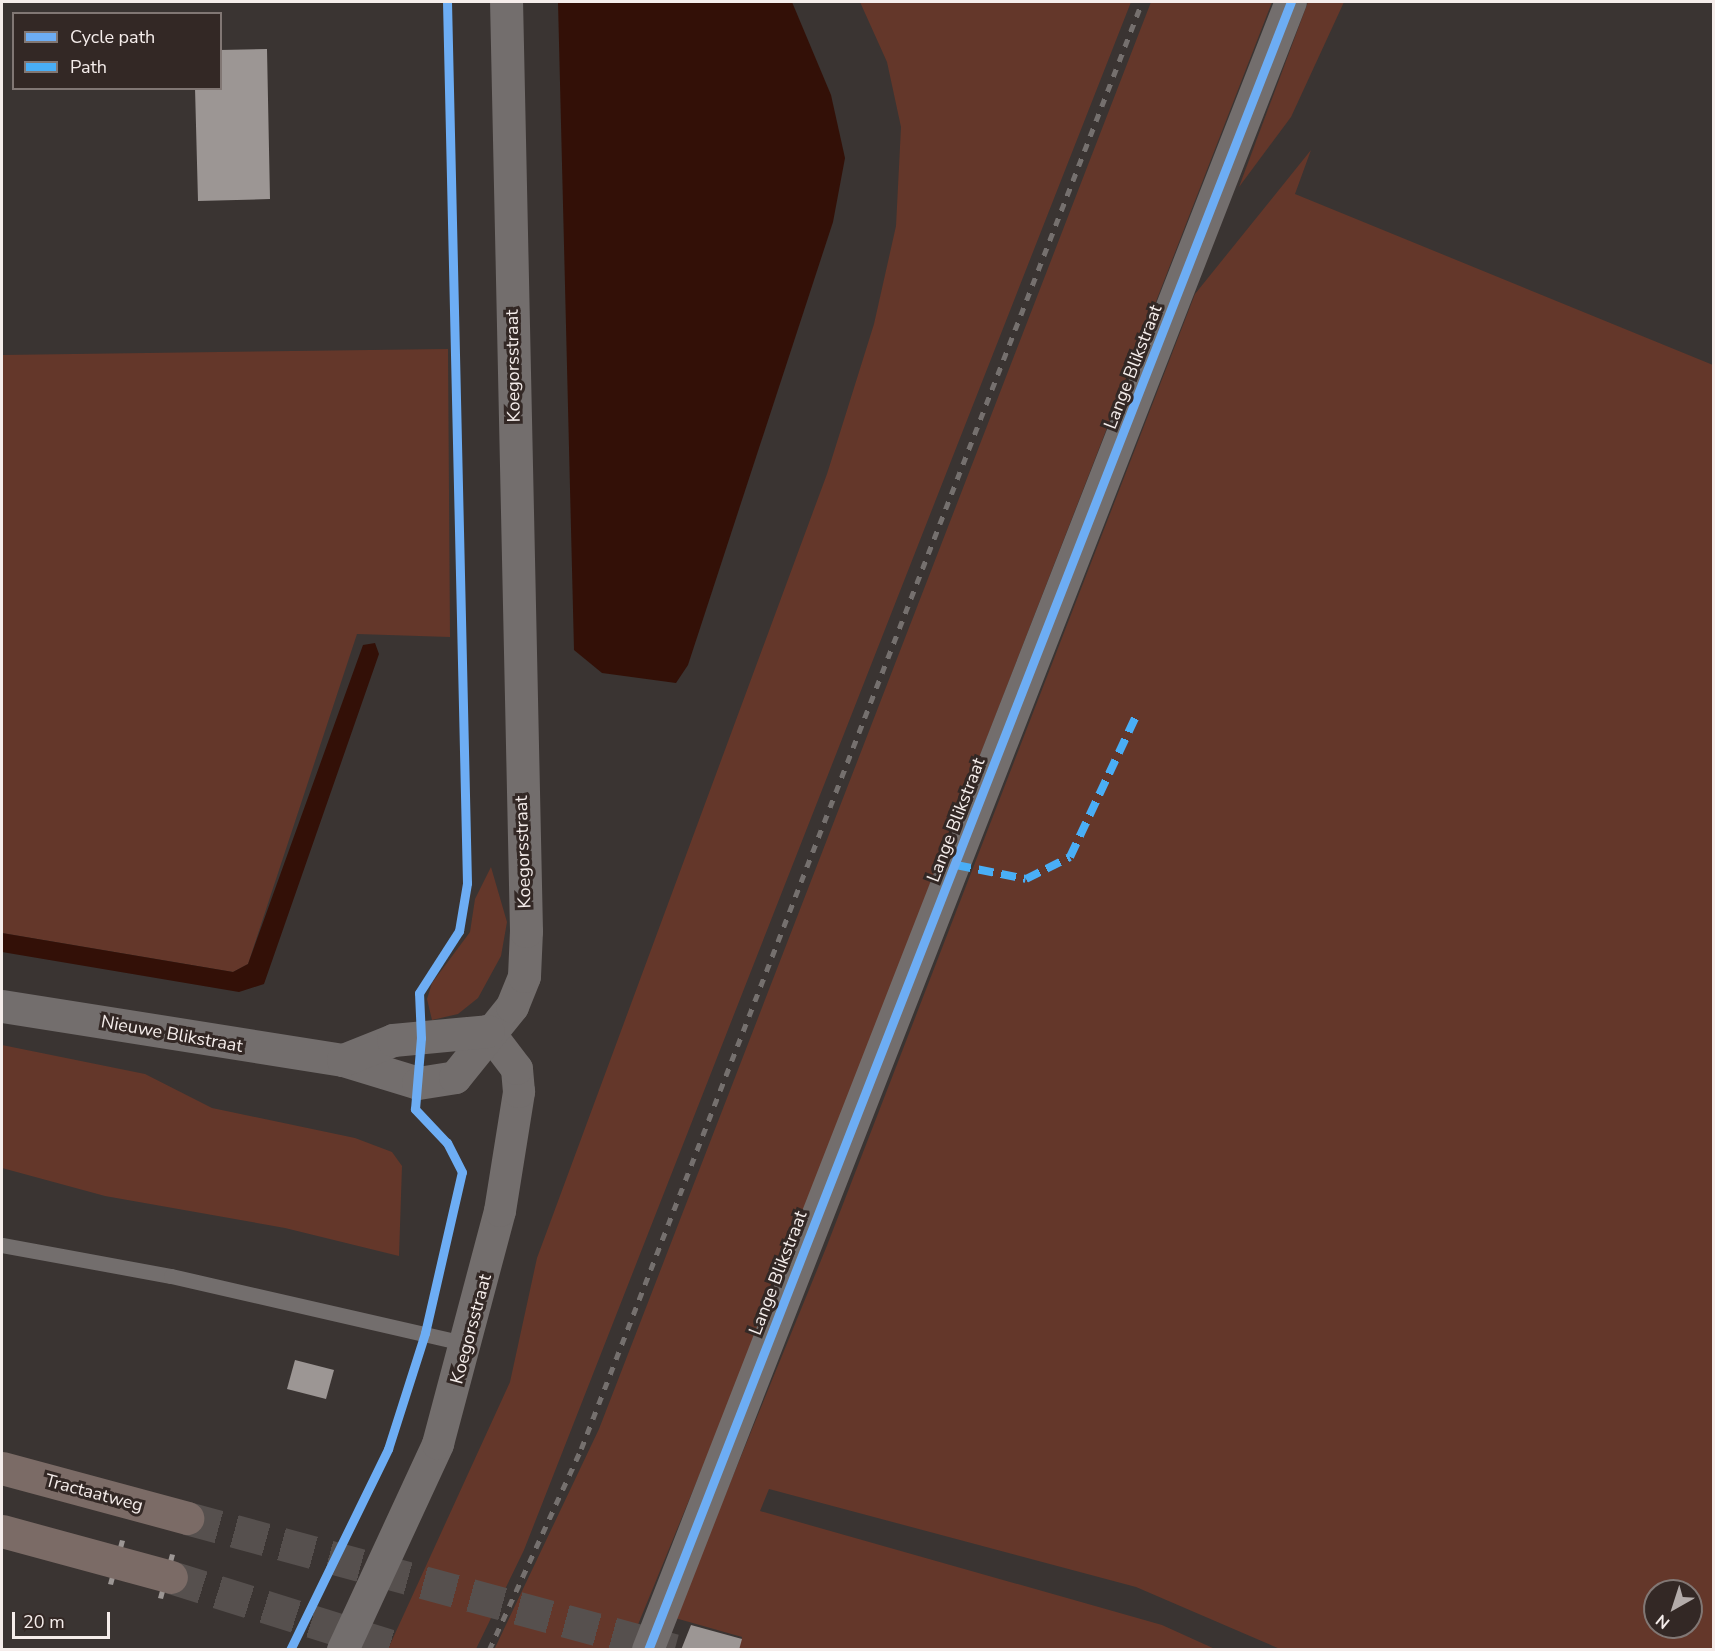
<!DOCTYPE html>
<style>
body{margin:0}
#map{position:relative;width:1715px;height:1651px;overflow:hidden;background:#3a3432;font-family:"Nunito Sans",sans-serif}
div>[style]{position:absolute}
.green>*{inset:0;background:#64372a}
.water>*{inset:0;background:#331007}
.building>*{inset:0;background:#9c9694}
.highway-tunnel>*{height:33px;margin-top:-16.5px;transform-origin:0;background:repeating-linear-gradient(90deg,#56504e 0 33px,transparent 0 49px)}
.lane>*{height:15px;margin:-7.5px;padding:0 7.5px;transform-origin:7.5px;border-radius:7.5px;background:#736e6d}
.street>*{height:32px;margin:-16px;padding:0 16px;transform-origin:16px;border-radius:16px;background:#736e6d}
.secondary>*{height:33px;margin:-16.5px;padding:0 16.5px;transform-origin:16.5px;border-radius:16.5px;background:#736e6d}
.highway>*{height:33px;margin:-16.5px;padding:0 16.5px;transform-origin:16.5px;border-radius:16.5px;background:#7b6b66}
.rail>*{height:4.5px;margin-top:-2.25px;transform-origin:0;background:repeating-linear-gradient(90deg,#75706e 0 8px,transparent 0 16px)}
.quiet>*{height:8px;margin-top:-4px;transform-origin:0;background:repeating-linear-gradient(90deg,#49aef6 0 15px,transparent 0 23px)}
.cycleway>*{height:9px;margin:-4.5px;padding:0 4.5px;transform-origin:4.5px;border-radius:4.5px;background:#6dadf4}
span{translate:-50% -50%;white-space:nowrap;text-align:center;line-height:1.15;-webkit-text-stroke:6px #332825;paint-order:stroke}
.street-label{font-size:18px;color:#f5edeb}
.frame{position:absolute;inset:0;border:3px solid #f5edeb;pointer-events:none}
.legend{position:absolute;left:12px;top:12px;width:210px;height:78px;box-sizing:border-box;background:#332825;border:2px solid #817774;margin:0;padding:8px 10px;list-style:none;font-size:18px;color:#f5edeb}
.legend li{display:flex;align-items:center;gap:12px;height:30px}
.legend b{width:30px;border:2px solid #817774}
.north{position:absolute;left:1643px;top:1579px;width:60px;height:60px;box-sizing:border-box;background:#332825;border:2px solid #817774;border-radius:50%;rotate:219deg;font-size:16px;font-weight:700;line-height:24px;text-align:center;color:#f5edeb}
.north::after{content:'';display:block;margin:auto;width:21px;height:27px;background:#b4acaa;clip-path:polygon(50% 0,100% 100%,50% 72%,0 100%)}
.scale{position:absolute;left:12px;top:1612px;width:98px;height:27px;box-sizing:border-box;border:3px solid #f5edeb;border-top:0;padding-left:8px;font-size:18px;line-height:21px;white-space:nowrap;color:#f5edeb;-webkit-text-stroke:4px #332825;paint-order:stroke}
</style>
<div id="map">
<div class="green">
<div style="clip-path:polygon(860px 2px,1131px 2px,524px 1550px,476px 1649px,388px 1649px,510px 1382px,537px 1258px,827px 474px,874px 324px,896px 226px,901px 127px,887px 62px)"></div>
<div style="clip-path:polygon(1151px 2px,1272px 2px,737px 1383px,628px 1649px,494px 1650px,599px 1429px)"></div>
<div style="clip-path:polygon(1308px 2px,1344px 2px,1291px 117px,1239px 187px)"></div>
<div style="clip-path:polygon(evenodd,1311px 150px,1295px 194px,1713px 365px,1713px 1649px,1280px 1649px,1136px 1587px,769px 1489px,760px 1511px,1162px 1625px,1215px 1649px,739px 1649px,742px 1637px,675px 1618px,826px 1248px,1195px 294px,1311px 150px,1655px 1591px,1691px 1591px,1691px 1627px,1655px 1627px,1655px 1591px)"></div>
<div style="clip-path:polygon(448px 349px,450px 637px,357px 634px,248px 964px,233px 972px,2px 933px,2px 355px)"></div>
<div style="clip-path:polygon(491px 867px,507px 922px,501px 956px,478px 998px,458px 1014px,432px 1020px,427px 999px,432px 983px,470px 932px,475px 899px)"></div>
<div style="clip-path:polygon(2px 1045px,145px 1074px,212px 1108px,355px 1138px,392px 1152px,402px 1166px,399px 1256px,285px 1228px,105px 1196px,2px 1168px)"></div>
</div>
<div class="water">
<div style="clip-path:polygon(558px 2px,792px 2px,831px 95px,845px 158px,833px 222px,688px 665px,676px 683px,602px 673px,574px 650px)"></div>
<div style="clip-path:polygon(375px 643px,379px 654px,264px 984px,239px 992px,2px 952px,2px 933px,233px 972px,248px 964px,363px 645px)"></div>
</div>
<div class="building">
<div style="clip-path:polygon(267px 49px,270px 199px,198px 201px,195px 88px,220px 88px,220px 50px)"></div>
<div style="clip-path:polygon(295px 1360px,334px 1370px,326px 1399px,287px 1389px)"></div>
<div style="clip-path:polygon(120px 1540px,125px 1541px,113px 1585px,108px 1584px)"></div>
<div style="clip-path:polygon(170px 1554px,175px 1555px,163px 1599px,158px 1598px)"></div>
<div style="clip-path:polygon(691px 1625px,742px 1639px,739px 1650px,681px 1650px)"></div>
</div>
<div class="highway-tunnel">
<div style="left:187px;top:1518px;width:505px;rotate:15.17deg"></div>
<div style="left:171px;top:1577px;width:244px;rotate:17.4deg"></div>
</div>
<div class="lane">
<div style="left:2px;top:1245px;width:172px;rotate:10.4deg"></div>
<div style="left:171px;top:1276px;width:306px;rotate:12.9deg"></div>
</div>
<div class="street">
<div style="left:343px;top:1650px;width:227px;rotate:-65.2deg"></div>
<div style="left:438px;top:1444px;width:241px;rotate:-75.1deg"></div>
<div style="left:500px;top:1211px;width:121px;rotate:-80.9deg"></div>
<div style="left:519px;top:1092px;width:23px;rotate:-95deg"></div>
<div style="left:517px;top:1069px;width:48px;rotate:-127.3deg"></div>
<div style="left:648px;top:1650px;width:1769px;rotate:-68.69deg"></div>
</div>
<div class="secondary">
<div style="left:2px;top:1006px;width:345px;rotate:9deg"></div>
<div style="left:343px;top:1060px;width:78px;rotate:17deg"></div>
<div style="left:418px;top:1083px;width:37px;rotate:-9deg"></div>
<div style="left:455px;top:1077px;width:91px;rotate:-51.2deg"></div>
<div style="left:512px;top:1006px;width:32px;rotate:-68deg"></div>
<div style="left:524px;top:976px;width:45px;rotate:-87.5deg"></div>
<div style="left:526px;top:931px;width:929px;rotate:-91.23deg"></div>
<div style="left:343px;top:1060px;width:54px;rotate:-21.8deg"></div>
<div style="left:393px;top:1040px;width:95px;rotate:-5.4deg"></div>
</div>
<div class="highway">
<div style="left:2px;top:1468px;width:192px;rotate:15.1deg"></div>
<div style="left:2px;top:1531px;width:175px;rotate:15.2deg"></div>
</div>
<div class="rail">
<div style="left:489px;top:1650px;width:221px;rotate:-65.4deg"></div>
<div style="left:581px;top:1449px;width:1552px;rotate:-68.81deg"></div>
</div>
<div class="quiet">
<div style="left:956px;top:865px;width:71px;rotate:11.3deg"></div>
<div style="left:1026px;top:879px;width:49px;rotate:-26.6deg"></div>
<div style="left:1070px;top:857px;width:156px;rotate:-64.9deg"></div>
</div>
<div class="cycleway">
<div style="left:290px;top:1650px;width:224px;rotate:-64deg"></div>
<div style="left:388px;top:1449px;width:122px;rotate:-72.3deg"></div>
<div style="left:425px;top:1333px;width:165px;rotate:-77.1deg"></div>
<div style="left:462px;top:1172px;width:33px;rotate:-117deg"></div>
<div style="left:447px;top:1143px;width:47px;rotate:-133.3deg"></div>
<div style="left:415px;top:1109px;width:71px;rotate:-85.2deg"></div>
<div style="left:421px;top:1038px;width:45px;rotate:-92.5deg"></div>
<div style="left:419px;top:993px;width:74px;rotate:-57.2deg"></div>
<div style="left:459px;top:931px;width:49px;rotate:-80.5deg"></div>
<div style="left:467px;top:883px;width:881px;rotate:-91.3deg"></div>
<div style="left:648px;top:1650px;width:1769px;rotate:-68.69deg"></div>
</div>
<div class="street-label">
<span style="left:513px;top:366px;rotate:-91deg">Koegorsstraat</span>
<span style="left:1133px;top:367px;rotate:-69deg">Lange Blikstraat</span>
<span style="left:956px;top:820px;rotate:-69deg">Lange Blikstraat</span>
<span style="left:523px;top:852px;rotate:-92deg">Koegorsstraat</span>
<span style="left:172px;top:1034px;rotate:10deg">Nieuwe Blikstraat</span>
<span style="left:778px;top:1273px;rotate:-69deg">Lange Blikstraat</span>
<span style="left:471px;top:1329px;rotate:-75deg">Koegorsstraat</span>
<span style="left:94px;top:1493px;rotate:15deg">Tractaatweg</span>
</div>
<div class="frame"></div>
<ul class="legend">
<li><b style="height:8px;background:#6dadf4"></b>Cycle path</li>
<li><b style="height:8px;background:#49aef6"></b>Path</li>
</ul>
<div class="north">N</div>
<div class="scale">20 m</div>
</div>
